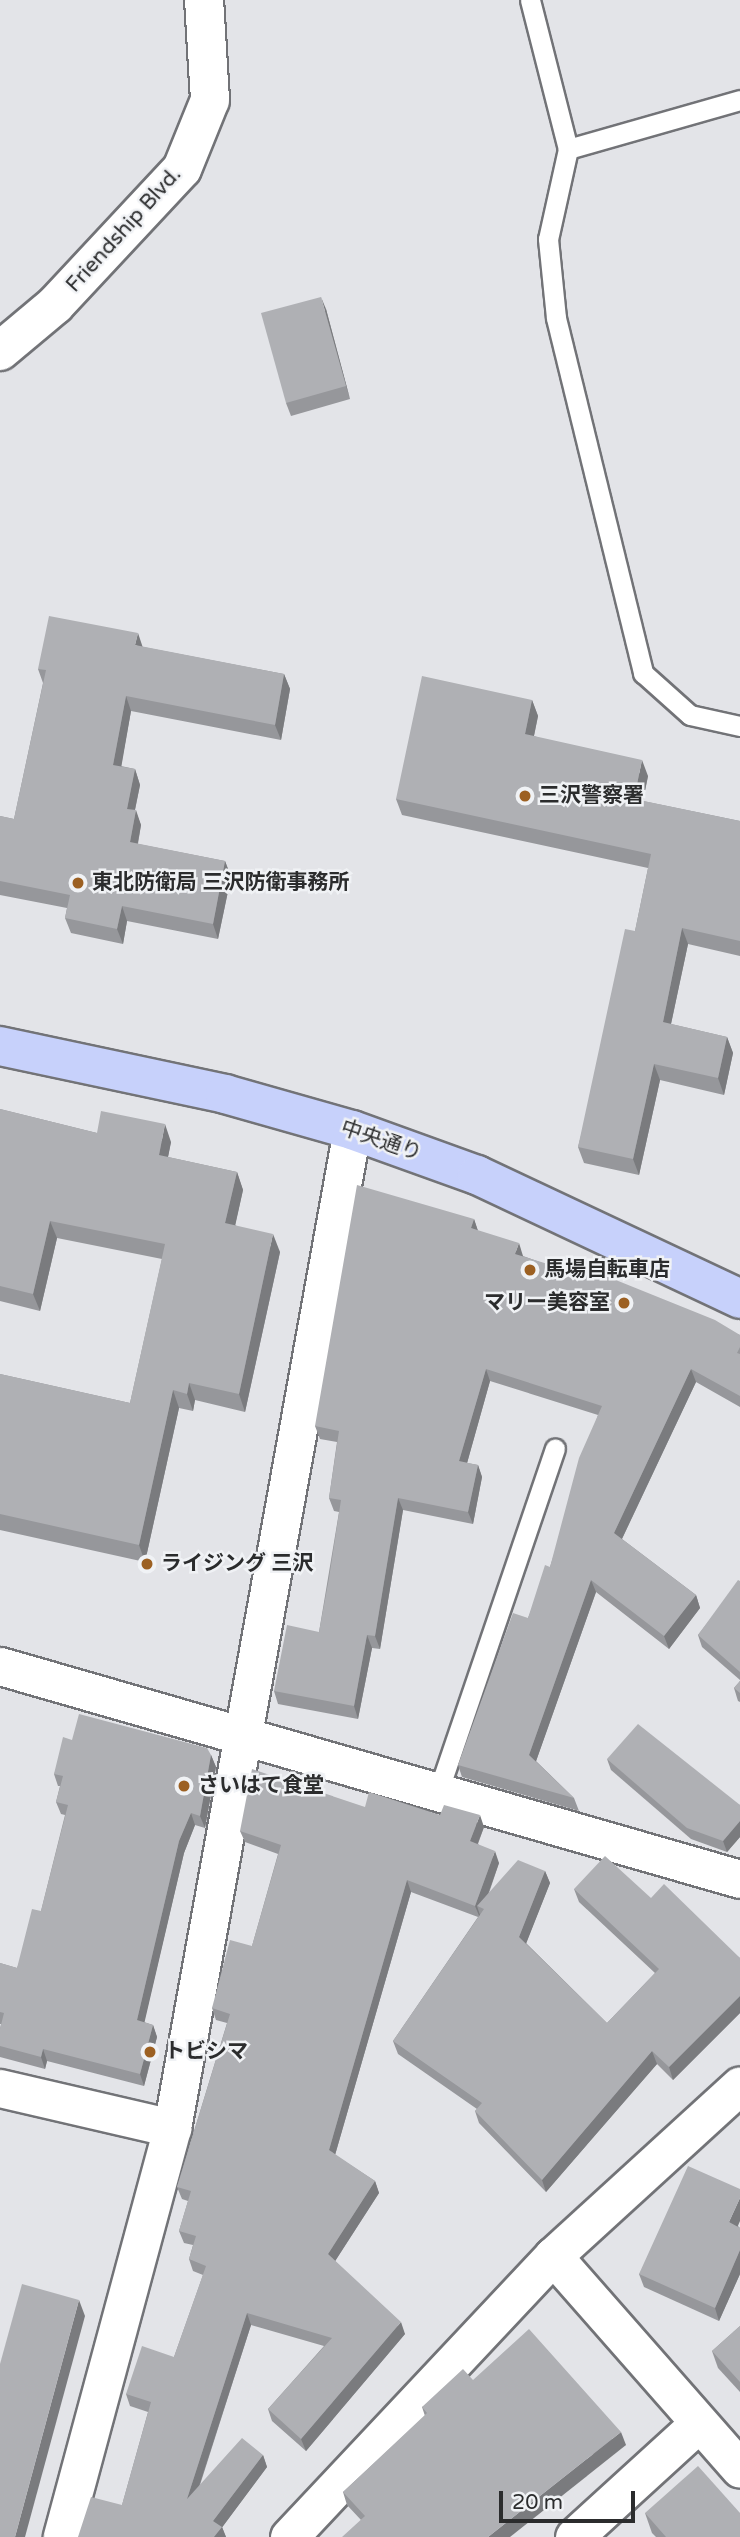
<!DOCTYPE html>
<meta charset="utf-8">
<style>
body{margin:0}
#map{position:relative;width:740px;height:2537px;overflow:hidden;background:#e3e4e8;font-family:"Varela Round","Noto Sans JP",sans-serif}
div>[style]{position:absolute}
.roads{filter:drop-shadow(2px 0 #727377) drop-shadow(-2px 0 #727377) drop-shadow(0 2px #727377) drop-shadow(0 -2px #727377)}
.service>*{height:19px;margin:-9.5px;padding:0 9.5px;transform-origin:9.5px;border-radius:9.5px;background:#fff}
.minor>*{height:37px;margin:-18.5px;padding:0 18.5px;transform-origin:18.5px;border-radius:18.5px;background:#fff}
.tertiary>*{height:38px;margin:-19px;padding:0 19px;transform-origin:19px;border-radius:19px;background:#fff}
.primary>*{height:38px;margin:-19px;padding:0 19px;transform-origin:19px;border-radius:19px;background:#c7d1fb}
.wall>*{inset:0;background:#96979b}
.shaded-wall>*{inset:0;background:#7a7b7e}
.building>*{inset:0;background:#afb0b4}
.dots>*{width:19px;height:19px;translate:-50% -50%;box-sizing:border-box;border:4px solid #f0f2f5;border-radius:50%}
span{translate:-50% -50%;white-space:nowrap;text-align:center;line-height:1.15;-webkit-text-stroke:5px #f0f2f5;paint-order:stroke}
.street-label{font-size:21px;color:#2b2c2d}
.poi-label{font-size:21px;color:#2b2c2d;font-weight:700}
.left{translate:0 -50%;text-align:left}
.right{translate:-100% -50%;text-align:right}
.scale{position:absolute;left:499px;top:2491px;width:136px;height:32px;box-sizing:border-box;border:4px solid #2b2c2d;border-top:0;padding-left:9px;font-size:21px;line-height:24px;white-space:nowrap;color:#2b2c2d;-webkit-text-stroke:5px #f0f2f5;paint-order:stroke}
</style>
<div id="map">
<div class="roads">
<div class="service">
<div style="left:530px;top:0;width:154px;rotate:75.7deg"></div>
<div style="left:568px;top:149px;width:92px;rotate:102.5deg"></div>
<div style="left:548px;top:239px;width:79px;rotate:84.2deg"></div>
<div style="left:556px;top:318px;width:366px;rotate:76.2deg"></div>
<div style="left:643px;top:673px;width:63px;rotate:41.8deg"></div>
<div style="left:690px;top:715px;width:51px;rotate:12.4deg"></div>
<div style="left:568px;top:149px;width:179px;rotate:-15.9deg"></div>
<div style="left:437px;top:1795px;width:366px;rotate:-71.2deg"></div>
</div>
<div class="minor">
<div style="left:0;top:1666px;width:770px;rotate:16.06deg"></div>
<div style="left:0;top:2088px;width:177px;rotate:13.1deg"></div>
<div style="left:172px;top:2128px;width:424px;rotate:105.1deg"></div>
<div style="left:172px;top:2128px;width:1014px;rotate:-79.78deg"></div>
<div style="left:553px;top:2256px;width:283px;rotate:48.7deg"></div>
<div style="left:289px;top:2537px;width:386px;rotate:-46.8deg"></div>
<div style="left:553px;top:2256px;width:253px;rotate:-42.4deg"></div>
<div style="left:574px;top:2537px;width:169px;rotate:-42.4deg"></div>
</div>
<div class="tertiary">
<div style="left:0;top:351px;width:72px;rotate:-39.9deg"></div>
<div style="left:55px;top:305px;width:186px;rotate:-47deg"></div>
<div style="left:182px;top:169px;width:74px;rotate:-67.9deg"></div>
<div style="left:210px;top:100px;width:100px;rotate:-93.4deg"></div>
</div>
<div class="primary">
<div style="left:0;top:1046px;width:230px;rotate:12deg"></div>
<div style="left:225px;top:1094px;width:132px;rotate:15.8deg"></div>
<div style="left:352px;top:1130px;width:133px;rotate:19.8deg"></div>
<div style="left:477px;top:1175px;width:291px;rotate:25.2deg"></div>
</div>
</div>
<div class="wall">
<div style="clip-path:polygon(326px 309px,350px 399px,291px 416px,286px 403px)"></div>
<div style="clip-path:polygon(143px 647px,284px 674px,290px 689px,281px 740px,131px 711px,121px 766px,135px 769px,140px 785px,135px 810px,141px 825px,138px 844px,225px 861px,231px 877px,218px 939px,127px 921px,123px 944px,71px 933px,65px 918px,67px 908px,0 895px,0 816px,14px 819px,43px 683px,38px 669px)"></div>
<div style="clip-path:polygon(532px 700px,538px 716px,534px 736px,648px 776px,643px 801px,740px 821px,740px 956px,688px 944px,671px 1024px,727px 1037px,733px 1053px,724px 1095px,660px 1080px,639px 1175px,584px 1163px,578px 1147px,635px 931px,648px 868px,402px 815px,396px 799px)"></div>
<div style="clip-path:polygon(0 1109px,97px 1133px,171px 1142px,168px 1157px,237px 1172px,243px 1190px,235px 1225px,280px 1252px,245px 1412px,195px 1400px,193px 1411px,179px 1408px,145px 1562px,0 1530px,0 1374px,130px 1403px,162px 1259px,57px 1238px,40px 1311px,0 1301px)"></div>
<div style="clip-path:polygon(474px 1219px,478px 1231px,523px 1256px,740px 1335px,740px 1407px,696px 1382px,622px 1539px,696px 1595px,700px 1608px,669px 1649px,596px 1592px,536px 1761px,574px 1798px,579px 1811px,462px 1777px,458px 1765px,528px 1618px,550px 1567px,598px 1415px,490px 1381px,467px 1463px,478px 1465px,482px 1477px,473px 1524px,403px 1510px,380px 1649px,372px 1648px,358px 1719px,278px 1704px,274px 1691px,319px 1632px,339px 1512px,334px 1511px,329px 1498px,337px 1442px,320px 1439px,315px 1426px)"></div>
<div style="clip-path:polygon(740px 1581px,740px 1680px,702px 1647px,698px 1635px)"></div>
<div style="clip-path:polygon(740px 1681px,740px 1702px,738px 1701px,734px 1688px)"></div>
<div style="clip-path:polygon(72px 1740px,211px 1755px,216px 1767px,205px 1828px,195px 1825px,184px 1853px,144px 2022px,153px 2025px,157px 2037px,144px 2086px,47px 2061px,45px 2069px,0 2057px,0 2029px,1px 2024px,0 2024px,0 1963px,17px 1968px,41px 1911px,65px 1815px,61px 1814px,56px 1802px,60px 1786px,58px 1786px,54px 1774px)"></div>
<div style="clip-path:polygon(607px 1759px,740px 1805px,740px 1837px,727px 1852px,691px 1839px,611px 1770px)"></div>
<div style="clip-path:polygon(365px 1807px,484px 1827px,478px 1844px,499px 1863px,489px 1893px,545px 1871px,550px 1883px,526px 1943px,607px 2023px,655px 1973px,579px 1902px,574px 1889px,651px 1898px,740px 1958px,740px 2013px,673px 2080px,657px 2064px,546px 2192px,479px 2123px,475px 2111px,477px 2109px,398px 2054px,393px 2041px,478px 1917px,411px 1892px,335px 2155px,375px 2181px,379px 2193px,335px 2261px,405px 2334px,306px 2451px,272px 2421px,268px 2409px,324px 2346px,251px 2325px,200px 2485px,263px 2455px,267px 2467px,222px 2527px,226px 2537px,78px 2537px,122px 2505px,148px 2412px,130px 2406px,126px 2394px,174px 2357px,203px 2275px,193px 2271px,189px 2259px,193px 2245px,184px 2243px,179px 2231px,188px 2201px,182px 2199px,177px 2187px,227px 2023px,216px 2020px,212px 2008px,252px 1946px,278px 1854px,245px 1842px,240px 1831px)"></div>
<div style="clip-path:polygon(738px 2226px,740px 2228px,740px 2274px,719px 2321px,644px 2287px,639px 2274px)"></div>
<div style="clip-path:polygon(740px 2326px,740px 2392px,718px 2368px,712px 2351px)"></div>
<div style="clip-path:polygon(473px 2380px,626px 2445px,361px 2520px,347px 2505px,343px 2492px,425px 2416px,422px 2407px)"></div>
<div style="clip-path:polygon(645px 2513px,740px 2537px,656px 2537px,652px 2533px)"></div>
</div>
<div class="shaded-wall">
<div style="clip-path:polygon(321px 297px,326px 309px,350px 399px,346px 386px)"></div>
<div style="clip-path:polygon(138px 633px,143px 648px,135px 645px)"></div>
<div style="clip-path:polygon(284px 674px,290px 689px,281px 740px,275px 725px)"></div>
<div style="clip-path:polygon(126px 696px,131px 711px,119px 780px,113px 765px)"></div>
<div style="clip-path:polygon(532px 700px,538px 716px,531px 750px,525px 734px)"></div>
<div style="clip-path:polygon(642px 760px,648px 776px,640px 815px,634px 799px)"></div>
<div style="clip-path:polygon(135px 769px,140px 785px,132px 824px,127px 809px)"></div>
<div style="clip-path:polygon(136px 810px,141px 825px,135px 858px,130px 842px)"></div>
<div style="clip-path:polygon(225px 861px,231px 877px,218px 939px,213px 924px)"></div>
<div style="clip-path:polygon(122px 906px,127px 921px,123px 944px,117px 929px)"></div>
<div style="clip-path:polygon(682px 928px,688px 944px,668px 1038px,663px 1022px)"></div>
<div style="clip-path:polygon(727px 1037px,733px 1053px,724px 1095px,718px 1078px)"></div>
<div style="clip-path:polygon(654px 1064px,660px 1080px,639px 1175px,633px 1159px)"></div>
<div style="clip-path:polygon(165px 1124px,171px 1142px,165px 1172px,159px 1155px)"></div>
<div style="clip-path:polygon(237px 1172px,243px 1190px,232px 1240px,225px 1223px)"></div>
<div style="clip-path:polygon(474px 1219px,478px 1231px,471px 1228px)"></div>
<div style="clip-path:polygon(50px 1221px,57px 1238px,40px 1311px,33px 1294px)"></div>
<div style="clip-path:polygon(273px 1234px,280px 1252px,245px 1412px,239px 1394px)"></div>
<div style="clip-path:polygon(519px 1243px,523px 1256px,520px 1267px,515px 1254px)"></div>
<div style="clip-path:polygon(486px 1369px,490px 1381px,464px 1474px,459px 1461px)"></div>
<div style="clip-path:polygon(691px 1369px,696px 1382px,619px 1545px,614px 1533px)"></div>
<div style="clip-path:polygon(189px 1383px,195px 1400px,193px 1411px,187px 1394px)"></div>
<div style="clip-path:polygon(173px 1390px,179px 1408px,145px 1562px,139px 1545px)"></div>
<div style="clip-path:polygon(478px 1465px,482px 1477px,473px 1524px,468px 1512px)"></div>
<div style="clip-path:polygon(398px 1498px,403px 1510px,380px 1649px,375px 1636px)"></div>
<div style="clip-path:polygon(591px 1580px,596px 1592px,534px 1767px,529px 1755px)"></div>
<div style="clip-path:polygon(696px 1595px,700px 1608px,669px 1649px,664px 1636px)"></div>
<div style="clip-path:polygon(367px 1635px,372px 1648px,358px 1719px,354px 1706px)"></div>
<div style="clip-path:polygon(211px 1755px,216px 1767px,205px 1828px,200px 1816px)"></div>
<div style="clip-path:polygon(191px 1813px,195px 1825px,184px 1853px,142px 2033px,137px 2020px,179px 1841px)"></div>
<div style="clip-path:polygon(480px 1815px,484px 1827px,474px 1853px,470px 1841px)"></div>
<div style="clip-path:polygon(740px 1821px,740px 1837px,727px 1852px,723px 1841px)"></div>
<div style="clip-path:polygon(495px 1851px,499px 1863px,483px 1908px,477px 1906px,480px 1915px,480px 1918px,475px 1906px)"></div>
<div style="clip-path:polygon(545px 1871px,550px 1883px,524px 1949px,519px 1937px)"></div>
<div style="clip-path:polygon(407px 1880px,411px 1892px,333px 2162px,329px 2150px)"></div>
<div style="clip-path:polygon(740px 1996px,740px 2013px,673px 2080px,669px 2067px)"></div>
<div style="clip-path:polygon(153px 2025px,157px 2037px,144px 2086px,140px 2074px)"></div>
<div style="clip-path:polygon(43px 2049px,47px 2061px,45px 2069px,41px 2057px)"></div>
<div style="clip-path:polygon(652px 2051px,657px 2064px,546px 2192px,542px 2180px)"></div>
<div style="clip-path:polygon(375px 2181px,379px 2193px,332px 2266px,328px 2254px)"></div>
<div style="clip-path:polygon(740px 2198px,740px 2221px,734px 2235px,729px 2222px)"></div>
<div style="clip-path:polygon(740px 2250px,740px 2274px,719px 2321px,715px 2308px)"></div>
<div style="clip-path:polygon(79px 2300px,85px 2316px,25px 2537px,15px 2537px)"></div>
<div style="clip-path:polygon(247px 2313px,251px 2325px,191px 2511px,187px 2499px)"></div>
<div style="clip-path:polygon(401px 2322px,405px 2334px,306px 2451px,301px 2439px)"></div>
<div style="clip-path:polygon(621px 2432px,626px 2445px,510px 2537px,488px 2537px)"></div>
<div style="clip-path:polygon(263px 2455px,267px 2467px,218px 2533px,222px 2527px,226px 2537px,214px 2537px,213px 2521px)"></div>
</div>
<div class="building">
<div style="clip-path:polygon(321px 297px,346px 386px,286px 403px,261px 313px)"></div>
<div style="clip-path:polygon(49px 616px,138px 633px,135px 645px,284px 674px,275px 725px,126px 696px,113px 765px,135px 769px,127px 809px,136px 810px,130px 842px,225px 861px,213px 924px,122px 906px,117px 929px,65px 918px,70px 895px,0 881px,0 816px,14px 819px,46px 670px,38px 669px)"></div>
<div style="clip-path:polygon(422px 676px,532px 700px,525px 734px,642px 760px,634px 799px,740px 821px,740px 941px,682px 928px,663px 1022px,727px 1037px,718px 1078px,654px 1064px,633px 1159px,578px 1147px,625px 929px,635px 931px,651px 854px,396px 799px)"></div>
<div style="clip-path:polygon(0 1109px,97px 1133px,101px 1111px,165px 1124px,159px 1155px,237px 1172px,225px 1223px,273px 1234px,239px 1394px,189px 1383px,187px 1394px,173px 1390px,139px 1545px,0 1514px,0 1374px,130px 1403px,165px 1244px,50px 1221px,33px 1294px,0 1286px)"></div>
<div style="clip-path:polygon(357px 1185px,474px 1219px,471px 1228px,519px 1243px,515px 1254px,584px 1275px,586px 1268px,715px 1320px,740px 1335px,740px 1347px,737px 1353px,740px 1354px,740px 1396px,691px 1369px,614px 1533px,696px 1595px,664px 1636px,591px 1580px,529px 1755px,574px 1798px,458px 1765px,513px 1613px,528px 1618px,545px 1565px,550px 1567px,579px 1458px,602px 1406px,486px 1369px,459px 1461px,478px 1465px,468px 1512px,398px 1498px,375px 1636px,367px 1635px,354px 1706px,274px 1691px,287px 1625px,319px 1632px,329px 1578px,341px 1500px,329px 1498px,339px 1431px,315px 1426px)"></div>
<div style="clip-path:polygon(738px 1580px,740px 1581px,740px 1672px,698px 1635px)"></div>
<div style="clip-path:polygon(740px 1681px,740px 1693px,734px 1688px)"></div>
<div style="clip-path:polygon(79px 1714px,207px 1748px,211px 1755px,200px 1816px,191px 1813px,179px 1841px,137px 2020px,153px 2025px,140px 2074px,43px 2049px,41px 2057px,0 2046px,0 2029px,4px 2013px,0 2012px,0 1963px,17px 1968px,32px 1909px,41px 1911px,68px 1805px,56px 1802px,63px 1776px,54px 1774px,63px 1737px,72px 1740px)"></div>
<div style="clip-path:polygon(638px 1724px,740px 1805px,740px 1821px,723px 1841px,687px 1828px,607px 1759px)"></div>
<div style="clip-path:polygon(252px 1769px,365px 1807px,369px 1792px,440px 1815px,444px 1805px,480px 1815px,470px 1841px,495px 1851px,475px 1906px,407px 1880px,329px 2150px,375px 2181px,328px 2254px,401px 2322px,301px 2439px,268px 2409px,332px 2338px,247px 2313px,187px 2499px,242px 2438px,263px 2455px,213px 2521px,222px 2527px,214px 2537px,78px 2537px,91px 2497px,122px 2505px,151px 2402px,126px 2394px,142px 2346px,174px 2357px,206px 2266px,189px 2259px,196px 2236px,179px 2231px,191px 2191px,177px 2187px,230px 2014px,212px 2008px,230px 1940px,252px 1946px,281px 1845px,240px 1831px)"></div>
<div style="clip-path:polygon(605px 1856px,651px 1898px,664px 1884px,740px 1958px,740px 1996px,669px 2067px,652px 2051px,542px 2180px,475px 2111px,482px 2103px,393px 2041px,484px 1909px,477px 1906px,518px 1860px,545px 1871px,519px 1937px,607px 2023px,659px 1969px,574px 1889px)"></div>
<div style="clip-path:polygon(688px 2166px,740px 2189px,740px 2198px,729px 2222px,740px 2228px,740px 2250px,715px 2308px,639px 2274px)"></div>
<div style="clip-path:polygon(22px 2284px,79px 2300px,15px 2537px,0 2537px,0 2364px)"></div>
<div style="clip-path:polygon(740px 2326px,740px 2382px,712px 2351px)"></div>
<div style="clip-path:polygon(529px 2329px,621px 2432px,488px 2537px,342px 2537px,365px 2516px,343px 2492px,427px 2413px,422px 2407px,463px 2369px,473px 2380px)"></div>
<div style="clip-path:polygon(698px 2466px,740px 2513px,740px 2537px,666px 2537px,645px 2513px)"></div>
</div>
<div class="dots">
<div style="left:525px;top:796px;background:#9c6022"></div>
<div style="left:78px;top:883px;background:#9c6022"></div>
<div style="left:530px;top:1270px;background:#9c6022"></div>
<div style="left:624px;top:1303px;background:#9c6022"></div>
<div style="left:147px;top:1564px;background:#9c6022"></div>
<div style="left:184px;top:1786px;background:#9c6022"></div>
<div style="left:150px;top:2052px;background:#9c6022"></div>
</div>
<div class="street-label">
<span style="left:124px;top:230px;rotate:-48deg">Friendship Blvd.</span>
<span style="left:381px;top:1141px;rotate:19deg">中央通り</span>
</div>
<div class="poi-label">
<span class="left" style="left:539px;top:796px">三沢警察署</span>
<span class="left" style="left:92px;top:883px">東北防衛局 三沢防衛事務所</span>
<span class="left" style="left:544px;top:1270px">馬場自転車店</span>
<span class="right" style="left:610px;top:1303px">マリー美容室</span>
<span class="left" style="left:161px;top:1564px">ライジング 三沢</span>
<span class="left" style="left:198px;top:1786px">さいはて食堂</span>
<span class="left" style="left:164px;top:2052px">トビシマ</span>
</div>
<div class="scale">20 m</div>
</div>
